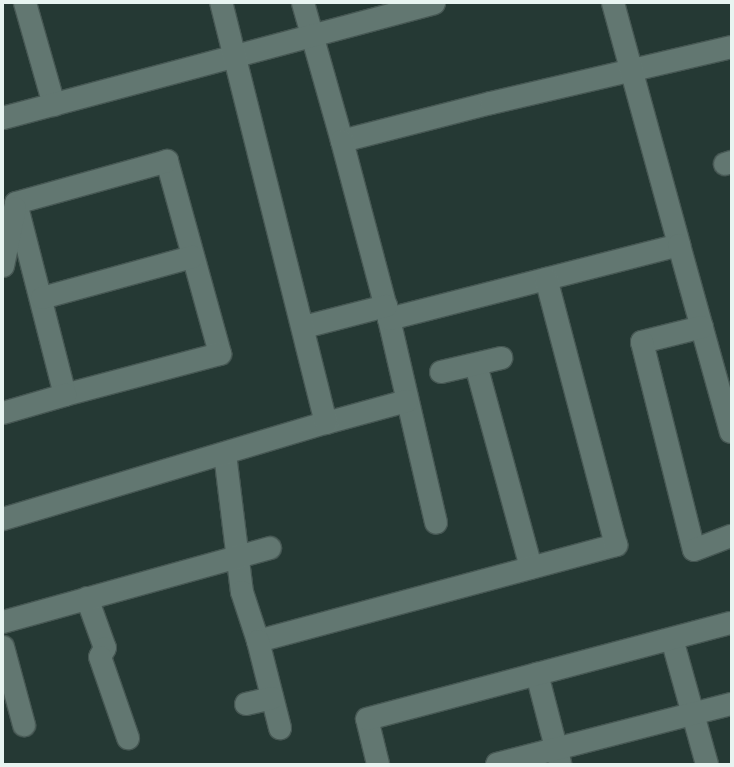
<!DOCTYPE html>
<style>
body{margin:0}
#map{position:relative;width:734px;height:767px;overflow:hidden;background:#253934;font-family:"Source Sans 3",sans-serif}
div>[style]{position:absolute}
.roads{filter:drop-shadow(1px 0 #465753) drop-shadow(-1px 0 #465753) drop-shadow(0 1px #465753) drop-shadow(0 -1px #465753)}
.minor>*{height:22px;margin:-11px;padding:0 11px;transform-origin:11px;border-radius:11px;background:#627771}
span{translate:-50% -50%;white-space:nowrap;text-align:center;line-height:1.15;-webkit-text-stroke:4px #151e1c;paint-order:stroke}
.frame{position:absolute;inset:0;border:4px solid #e8f4f1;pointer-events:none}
</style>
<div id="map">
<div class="roads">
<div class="minor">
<div style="left:25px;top:3px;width:106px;rotate:74.1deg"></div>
<div style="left:303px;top:3px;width:143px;rotate:74.2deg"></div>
<div style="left:342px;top:141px;width:154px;rotate:-14.3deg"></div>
<div style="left:491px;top:103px;width:246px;rotate:-13.1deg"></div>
<div style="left:613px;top:3px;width:251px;rotate:74.7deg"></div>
<div style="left:3px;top:118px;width:446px;rotate:-14.9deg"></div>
<div style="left:342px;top:141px;width:184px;rotate:75.2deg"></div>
<div style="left:389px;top:319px;width:209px;rotate:77deg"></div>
<div style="left:167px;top:161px;width:200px;rotate:74.6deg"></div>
<div style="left:220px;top:354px;width:160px;rotate:165.2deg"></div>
<div style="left:65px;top:395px;width:198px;rotate:-104.3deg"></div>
<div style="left:16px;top:203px;width:157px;rotate:-15.5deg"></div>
<div style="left:725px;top:164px;width:6px;rotate:-18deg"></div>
<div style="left:3px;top:266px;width:59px;rotate:-78.3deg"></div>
<div style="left:42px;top:298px;width:156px;rotate:-15.3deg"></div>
<div style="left:389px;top:319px;width:299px;rotate:-14.3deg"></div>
<div style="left:679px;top:245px;width:194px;rotate:74.5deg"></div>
<div style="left:304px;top:327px;width:85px;rotate:-14.4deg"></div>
<div style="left:702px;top:327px;width:62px;rotate:166deg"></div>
<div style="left:642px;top:342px;width:214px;rotate:76deg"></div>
<div style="left:694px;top:550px;width:40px;rotate:-21deg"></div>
<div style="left:476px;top:365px;width:210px;rotate:74.8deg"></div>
<div style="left:441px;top:372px;width:62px;rotate:-13.1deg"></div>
<div style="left:3px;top:413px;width:65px;rotate:-16.2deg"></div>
<div style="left:326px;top:423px;width:84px;rotate:-15.2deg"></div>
<div style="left:225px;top:454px;width:139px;rotate:83deg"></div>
<div style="left:242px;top:592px;width:52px;rotate:71.9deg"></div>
<div style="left:258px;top:641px;width:371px;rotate:-15deg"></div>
<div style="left:616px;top:545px;width:275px;rotate:-104.7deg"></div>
<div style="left:3px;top:519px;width:337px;rotate:-16.6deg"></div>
<div style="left:326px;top:423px;width:433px;rotate:-104deg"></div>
<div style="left:87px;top:598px;width:53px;rotate:70.2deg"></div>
<div style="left:105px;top:648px;width:10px;rotate:119deg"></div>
<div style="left:100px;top:657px;width:86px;rotate:70.9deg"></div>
<div style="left:3px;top:622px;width:277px;rotate:-15.5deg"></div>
<div style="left:672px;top:639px;width:130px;rotate:74.4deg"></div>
<div style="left:258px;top:641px;width:90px;rotate:75.8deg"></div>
<div style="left:3px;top:647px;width:81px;rotate:74.9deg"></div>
<div style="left:537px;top:674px;width:92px;rotate:75.5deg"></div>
<div style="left:246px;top:704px;width:27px;rotate:-13deg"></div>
<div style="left:378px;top:764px;width:46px;rotate:-103.7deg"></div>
<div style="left:367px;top:719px;width:376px;rotate:-14.8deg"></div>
<div style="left:497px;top:764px;width:242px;rotate:-14.4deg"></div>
</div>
</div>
<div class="frame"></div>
</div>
